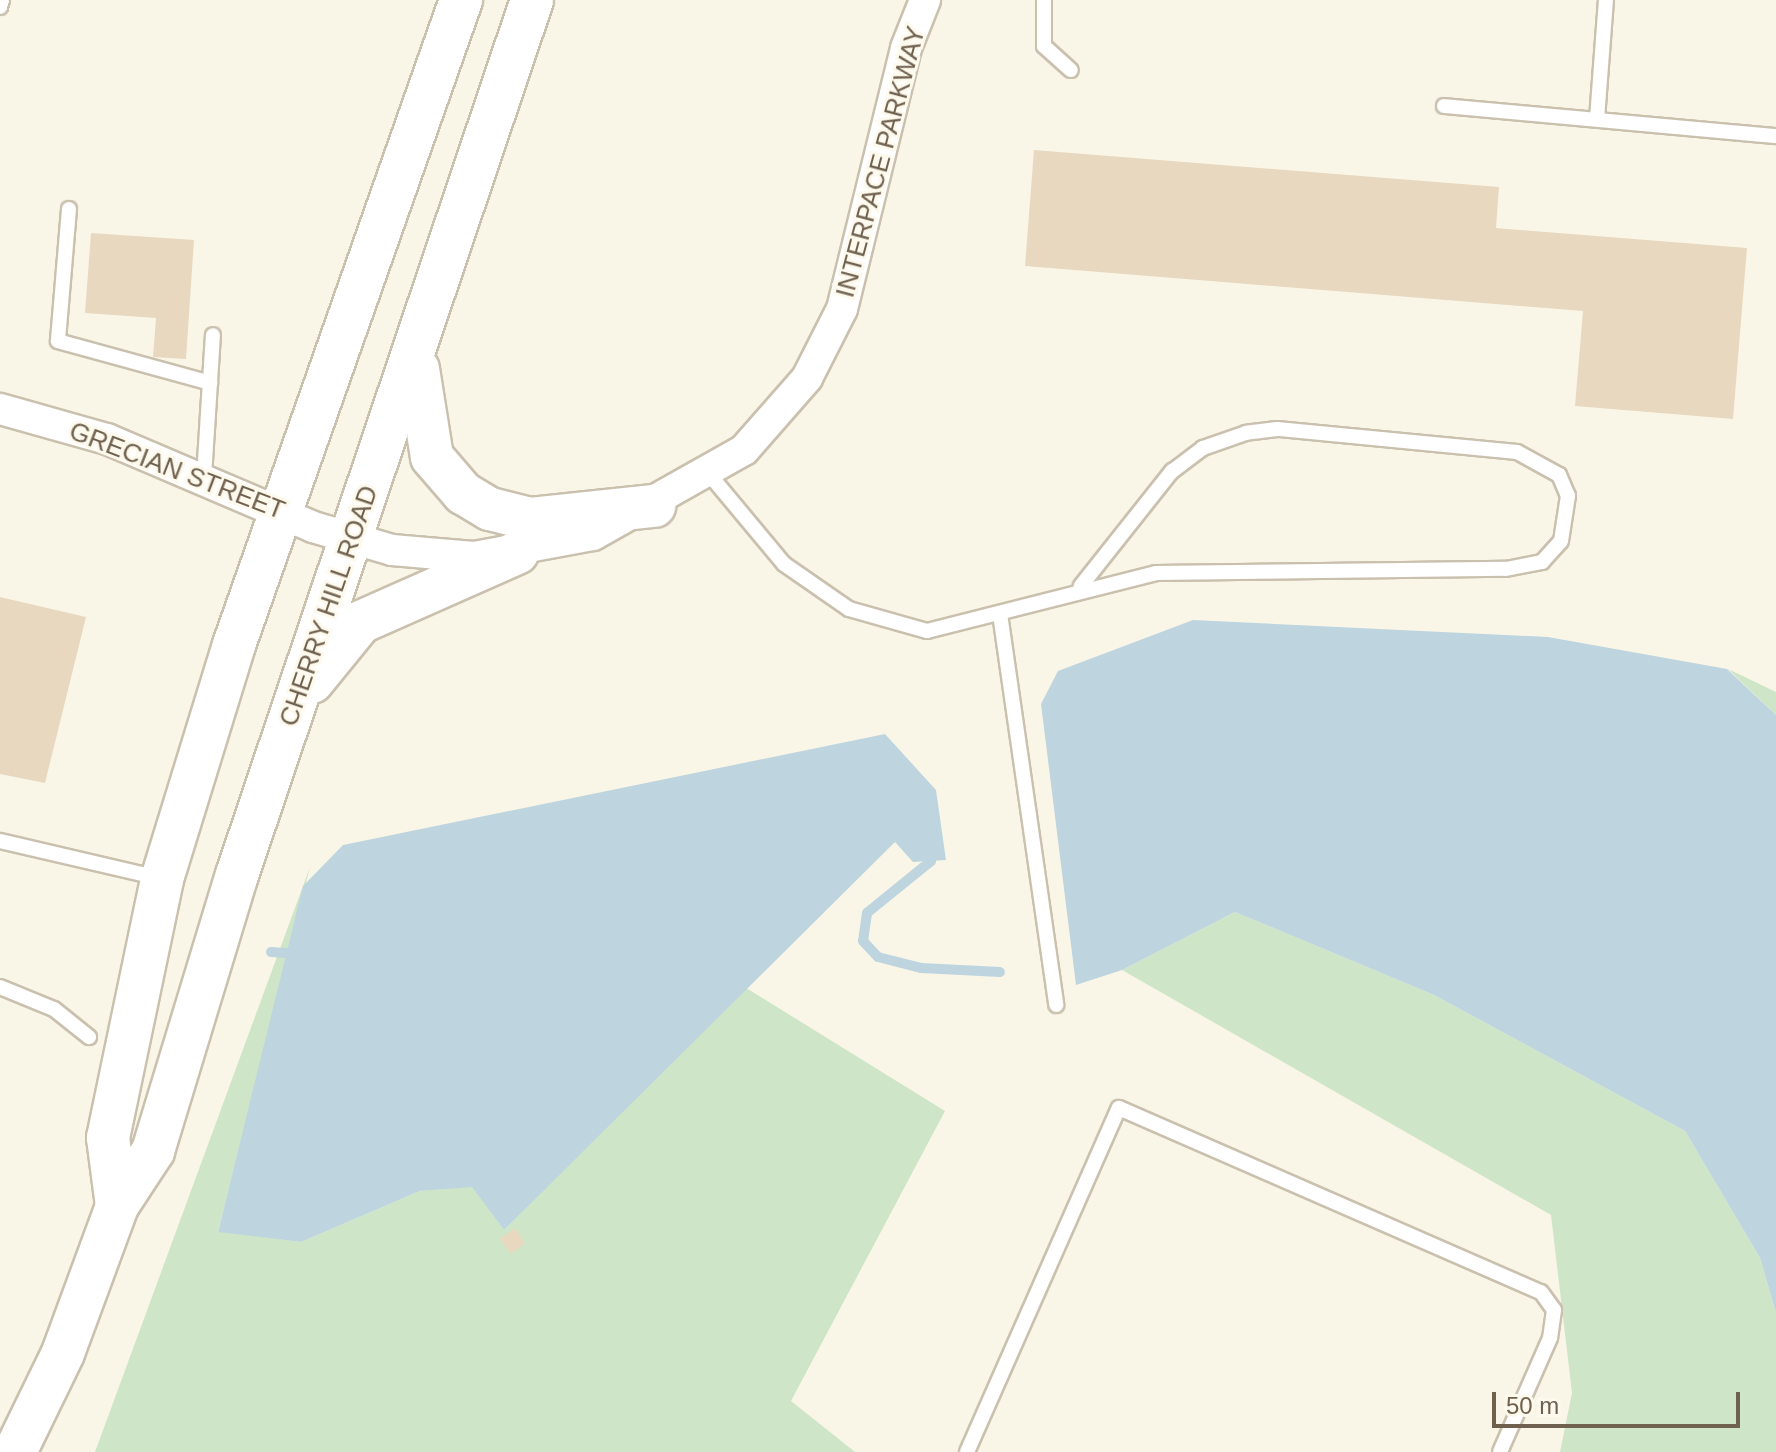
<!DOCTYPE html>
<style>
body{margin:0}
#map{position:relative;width:1776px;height:1452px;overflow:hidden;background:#f9f6e7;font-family:Arial,sans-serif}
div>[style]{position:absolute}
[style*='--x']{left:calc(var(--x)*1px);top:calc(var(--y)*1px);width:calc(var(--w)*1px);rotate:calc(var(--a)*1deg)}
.green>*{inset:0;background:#cee5c7}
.water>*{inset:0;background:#bed5e0}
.stream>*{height:10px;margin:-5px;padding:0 5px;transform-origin:5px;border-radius:5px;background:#bed5e0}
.building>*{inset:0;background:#e9d8c0}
.roads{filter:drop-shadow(2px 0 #cac0ae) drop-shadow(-2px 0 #cac0ae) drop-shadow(0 2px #cac0ae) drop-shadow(0 -2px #cac0ae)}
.service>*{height:14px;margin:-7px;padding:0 7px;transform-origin:7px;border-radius:7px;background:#fff}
.minor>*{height:30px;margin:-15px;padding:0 15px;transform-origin:15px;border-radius:15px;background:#fff}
.secondary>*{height:42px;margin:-21px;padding:0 21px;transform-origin:21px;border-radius:21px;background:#fff}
span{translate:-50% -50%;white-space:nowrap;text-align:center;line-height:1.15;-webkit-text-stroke:6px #fdf9ed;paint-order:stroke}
.street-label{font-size:26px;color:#70614f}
.scale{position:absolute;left:1492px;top:1392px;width:248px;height:36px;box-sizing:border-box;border:4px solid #70614f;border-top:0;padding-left:10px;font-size:24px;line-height:28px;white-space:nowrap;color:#70614f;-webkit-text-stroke:6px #fdf9ed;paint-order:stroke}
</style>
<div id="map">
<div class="green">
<i style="clip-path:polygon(1728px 669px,1776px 692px,1776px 715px)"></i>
<i style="clip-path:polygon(310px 867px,218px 1231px,301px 1242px,420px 1191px,472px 1186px,504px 1230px,743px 986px,945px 1111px,791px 1401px,855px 1452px,95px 1452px)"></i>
<i style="clip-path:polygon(1235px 912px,1434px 995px,1685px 1131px,1760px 1258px,1776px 1313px,1776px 1452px,1560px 1452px,1572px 1393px,1551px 1215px,1122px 970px)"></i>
</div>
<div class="water">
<i style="clip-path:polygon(1193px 620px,1548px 637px,1727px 669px,1776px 715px,1776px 1313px,1760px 1258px,1685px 1131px,1434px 995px,1235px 912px,1122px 970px,1076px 985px,1041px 704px,1058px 671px)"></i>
<i style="clip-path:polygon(885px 734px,936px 790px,946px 860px,913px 862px,895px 842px,504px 1230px,472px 1187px,420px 1191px,301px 1242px,218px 1232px,303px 886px,343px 845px)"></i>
</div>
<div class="stream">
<i style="--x:926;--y:849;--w:13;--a:67"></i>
<i style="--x:931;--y:861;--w:82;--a:140.9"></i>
<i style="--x:867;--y:913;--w:28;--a:98"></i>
<i style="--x:863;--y:941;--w:22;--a:47"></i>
<i style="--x:878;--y:957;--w:44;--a:14.3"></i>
<i style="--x:921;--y:968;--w:79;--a:2.9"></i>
<i style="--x:271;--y:952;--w:29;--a:4"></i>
</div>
<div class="building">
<i style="clip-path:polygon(1034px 150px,1499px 187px,1496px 228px,1747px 248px,1733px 419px,1575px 406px,1583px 311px,1025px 266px)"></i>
<i style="clip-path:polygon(91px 233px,194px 240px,186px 359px,153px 357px,156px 318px,85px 313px)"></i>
<i style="clip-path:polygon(0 597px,86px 617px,45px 783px,0 774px)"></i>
<i style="clip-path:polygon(515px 1228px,525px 1243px,511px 1254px,500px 1239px)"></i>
</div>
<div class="roads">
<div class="service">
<i style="--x:1044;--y:0;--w:46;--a:90"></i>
<i style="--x:1044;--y:46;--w:36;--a:42"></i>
<i style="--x:0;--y:7;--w:7;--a:-74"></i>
<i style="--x:1444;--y:106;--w:333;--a:5.2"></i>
<i style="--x:1597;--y:119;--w:119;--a:-85.7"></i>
<i style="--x:69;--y:209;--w:132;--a:94.8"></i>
<i style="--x:58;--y:341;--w:158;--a:15.4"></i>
<i style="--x:709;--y:474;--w:117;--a:50.2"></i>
<i style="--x:784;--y:564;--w:79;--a:34.7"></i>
<i style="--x:849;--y:609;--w:81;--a:15.8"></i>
<i style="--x:927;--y:631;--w:236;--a:-14.2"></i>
<i style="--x:1156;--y:573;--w:350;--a:-0.7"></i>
<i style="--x:1506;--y:569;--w:37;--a:-11"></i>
<i style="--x:1542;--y:562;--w:28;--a:-48"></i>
<i style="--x:1561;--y:541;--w:46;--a:-81.2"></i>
<i style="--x:1568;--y:496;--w:23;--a:-113"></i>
<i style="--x:1559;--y:475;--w:48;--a:-151.3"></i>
<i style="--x:1517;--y:452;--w:241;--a:-174.5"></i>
<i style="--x:1277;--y:429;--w:31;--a:173"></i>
<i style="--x:1246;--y:433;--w:46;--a:160.8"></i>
<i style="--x:1203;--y:448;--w:39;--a:143"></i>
<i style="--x:1172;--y:471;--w:147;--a:128.4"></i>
<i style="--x:204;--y:477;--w:142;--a:-86.4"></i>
<i style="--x:1000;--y:614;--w:395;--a:81.8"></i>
<i style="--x:0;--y:841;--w:163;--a:13.1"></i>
<i style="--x:0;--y:987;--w:58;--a:22.2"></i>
<i style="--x:54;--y:1009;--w:45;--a:38.7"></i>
<i style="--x:967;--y:1452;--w:376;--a:-66.2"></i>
<i style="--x:1119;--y:1108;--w:460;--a:23.6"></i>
<i style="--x:1541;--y:1292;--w:22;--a:54"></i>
<i style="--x:1554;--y:1310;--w:28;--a:98"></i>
<i style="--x:1550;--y:1338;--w:124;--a:113.7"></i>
</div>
<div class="minor">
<i style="--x:0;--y:409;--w:111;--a:15.7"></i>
<i style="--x:107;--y:439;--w:224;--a:23.1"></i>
<i style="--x:313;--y:527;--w:82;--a:16.2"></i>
<i style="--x:392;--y:550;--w:82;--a:4.9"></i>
<i style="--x:474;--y:557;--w:121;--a:-10.5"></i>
<i style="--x:593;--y:535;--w:173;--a:-29.4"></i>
<i style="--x:744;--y:450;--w:96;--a:-48.8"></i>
<i style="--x:807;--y:378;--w:77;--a:-63.1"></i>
<i style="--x:842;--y:309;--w:269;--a:-76.2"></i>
<i style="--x:906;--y:48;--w:52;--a:-68.4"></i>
</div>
<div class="secondary">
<i style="--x:418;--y:369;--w:89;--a:81"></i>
<i style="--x:432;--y:457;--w:48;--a:49.3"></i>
<i style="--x:463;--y:493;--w:31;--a:31"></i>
<i style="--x:490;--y:509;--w:41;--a:14"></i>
<i style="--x:530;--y:519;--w:125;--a:-6"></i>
<i style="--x:312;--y:682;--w:77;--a:-50.8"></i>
<i style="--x:361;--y:622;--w:171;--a:-23.9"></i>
<i style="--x:117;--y:1206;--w:69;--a:-97.5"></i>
<i style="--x:108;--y:1138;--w:265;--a:-78.2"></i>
<i style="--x:162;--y:879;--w:245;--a:-72.9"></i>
<i style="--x:234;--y:645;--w:684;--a:-70.61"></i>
<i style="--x:15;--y:1452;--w:110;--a:-64.1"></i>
<i style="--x:63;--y:1353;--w:157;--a:-69.8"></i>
<i style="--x:117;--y:1206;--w:66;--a:-56.8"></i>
<i style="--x:153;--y:1151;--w:288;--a:-73.1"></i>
<i style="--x:237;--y:875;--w:923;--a:-71.37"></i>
</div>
</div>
<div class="street-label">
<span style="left:881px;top:162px;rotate:-75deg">INTERPACE PARKWAY</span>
<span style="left:177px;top:471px;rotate:21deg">GRECIAN STREET</span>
<span style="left:329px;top:606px;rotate:-71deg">CHERRY HILL ROAD</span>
</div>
<div class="scale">50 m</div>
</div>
